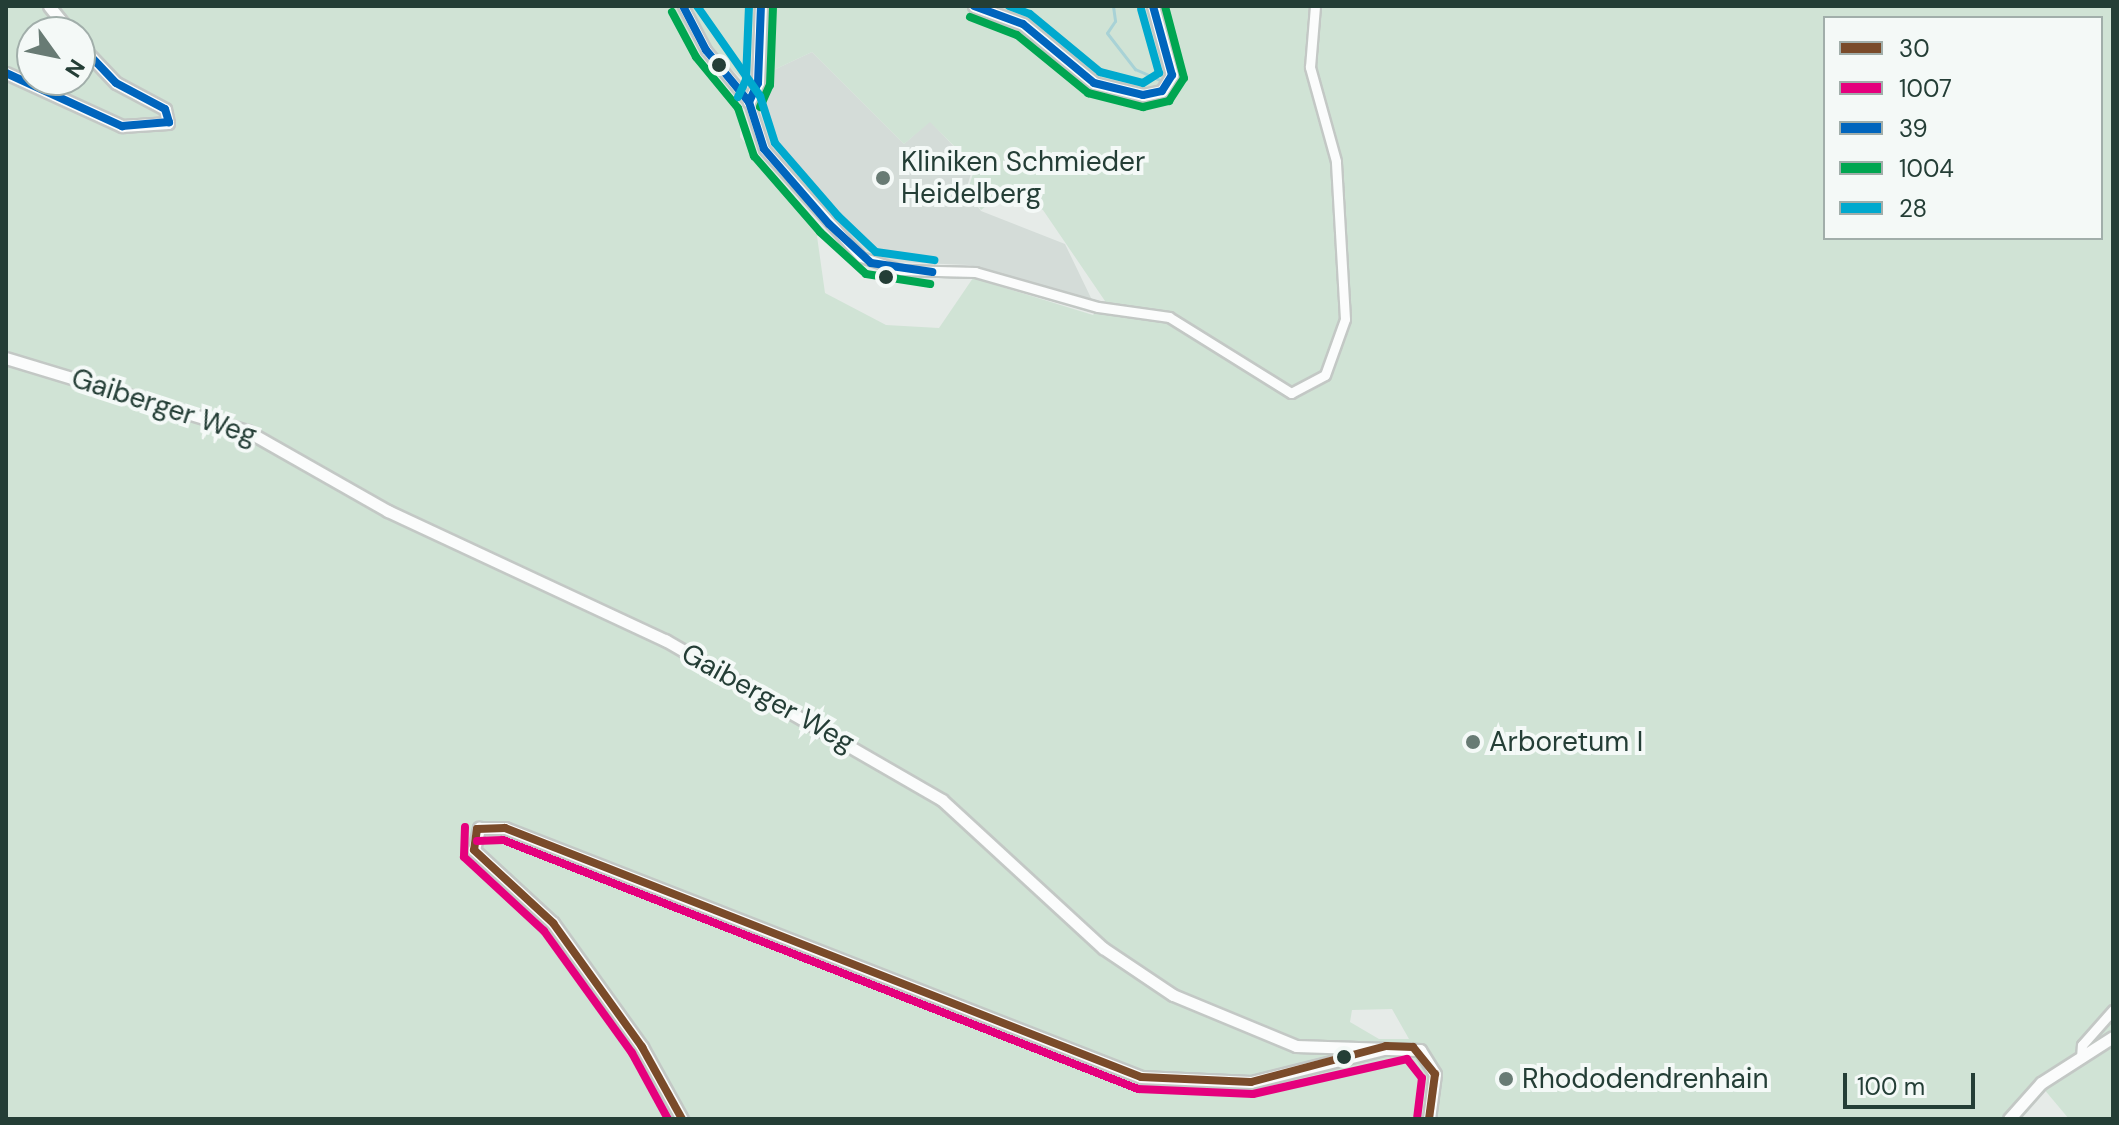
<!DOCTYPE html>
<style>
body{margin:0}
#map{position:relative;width:2119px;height:1125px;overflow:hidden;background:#e6ebe8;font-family:"DM Sans",sans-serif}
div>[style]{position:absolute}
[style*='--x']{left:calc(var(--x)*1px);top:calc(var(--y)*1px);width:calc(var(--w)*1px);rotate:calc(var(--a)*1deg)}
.built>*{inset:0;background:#d4dcd8}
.green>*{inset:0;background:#d0e3d5}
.stream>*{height:3px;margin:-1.5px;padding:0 1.5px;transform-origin:1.5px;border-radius:1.5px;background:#a8d2d6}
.roads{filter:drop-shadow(2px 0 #c3c8c5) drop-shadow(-2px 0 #c3c8c5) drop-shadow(0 2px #c3c8c5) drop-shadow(0 -2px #c3c8c5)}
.minor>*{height:9px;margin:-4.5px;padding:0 4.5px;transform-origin:4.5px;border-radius:4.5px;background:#fbfcfc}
.tertiary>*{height:11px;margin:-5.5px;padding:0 5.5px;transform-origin:5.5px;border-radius:5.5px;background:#fbfcfc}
.bus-1>*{height:8px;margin:-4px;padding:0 4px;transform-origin:4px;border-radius:4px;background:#7a4b2a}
.bus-2>*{height:8px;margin:-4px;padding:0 4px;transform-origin:4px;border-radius:4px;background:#e5007d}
.bus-3>*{height:8px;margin:-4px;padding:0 4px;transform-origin:4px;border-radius:4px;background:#0065bd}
.bus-4>*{height:8px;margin:-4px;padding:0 4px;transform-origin:4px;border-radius:4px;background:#00a651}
.bus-5>*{height:8px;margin:-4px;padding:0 4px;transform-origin:4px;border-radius:4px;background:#00a9ce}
.dots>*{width:22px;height:22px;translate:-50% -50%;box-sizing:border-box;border:4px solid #f4f9f7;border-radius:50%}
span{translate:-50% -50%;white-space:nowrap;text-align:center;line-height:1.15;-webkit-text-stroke:8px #f4f9f7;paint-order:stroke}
.poi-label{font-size:28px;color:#243e36}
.left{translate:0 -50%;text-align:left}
.street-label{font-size:28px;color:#243e36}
.frame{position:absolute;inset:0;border:8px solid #243e36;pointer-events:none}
.legend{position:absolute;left:1823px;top:16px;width:280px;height:224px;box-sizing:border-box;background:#f4f9f7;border:2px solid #a1aeaa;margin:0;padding:10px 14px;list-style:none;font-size:24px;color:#243e36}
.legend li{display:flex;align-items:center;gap:16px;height:40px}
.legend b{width:40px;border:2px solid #a1aeaa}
.north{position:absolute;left:16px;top:16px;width:80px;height:80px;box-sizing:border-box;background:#f4f9f7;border:2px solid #a1aeaa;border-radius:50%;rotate:123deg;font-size:22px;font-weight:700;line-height:32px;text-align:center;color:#243e36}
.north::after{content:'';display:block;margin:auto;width:28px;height:36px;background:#687b74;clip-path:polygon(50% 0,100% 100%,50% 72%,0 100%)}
.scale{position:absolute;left:1843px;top:1073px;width:132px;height:36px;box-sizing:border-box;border:4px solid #243e36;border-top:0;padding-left:10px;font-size:24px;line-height:28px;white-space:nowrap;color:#243e36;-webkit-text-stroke:6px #f4f9f7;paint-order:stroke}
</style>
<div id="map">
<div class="built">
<i style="clip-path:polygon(812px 52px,904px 144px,930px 121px,973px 167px,966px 190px,981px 211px,1065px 244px,1092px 300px,969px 265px,895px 262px,860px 248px,773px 151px,761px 128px,763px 75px)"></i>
</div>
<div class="green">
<i style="clip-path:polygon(evenodd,6px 6px,677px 6px,698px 55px,741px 112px,740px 137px,815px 222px,825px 293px,886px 325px,939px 328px,973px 278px,1093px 315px,1105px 301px,1043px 210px,1005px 191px,981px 210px,968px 190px,975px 167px,930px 122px,904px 144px,812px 52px,763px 75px,765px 6px,2113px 6px,2113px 1119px,2069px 1119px,2043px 1088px,2015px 1119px,6px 1119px,6px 6px,1825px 18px,2101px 18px,2101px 238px,1825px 238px,1825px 18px,6px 6px,32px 32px,80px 32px,80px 80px,32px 80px,32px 32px,6px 6px,1392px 1009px,1409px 1039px,1379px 1039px,1350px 1022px,1352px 1010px,1392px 1009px)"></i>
<i style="clip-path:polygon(687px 6px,757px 6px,749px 86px,706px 44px)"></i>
</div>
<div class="stream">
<i style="--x:1113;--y:6;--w:15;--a:82"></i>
<i style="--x:1115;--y:21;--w:14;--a:124"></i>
<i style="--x:1107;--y:33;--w:46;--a:52.1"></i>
<i style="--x:1135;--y:69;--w:30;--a:24"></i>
</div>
<div class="roads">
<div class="minor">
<i style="--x:683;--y:6;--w:50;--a:62.4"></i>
<i style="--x:706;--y:50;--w:67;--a:50.4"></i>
<i style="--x:749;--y:102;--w:49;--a:72.3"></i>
<i style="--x:764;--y:149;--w:145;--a:48.1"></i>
<i style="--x:861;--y:257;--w:42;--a:18"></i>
<i style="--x:901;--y:270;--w:74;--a:1.5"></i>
<i style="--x:975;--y:272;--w:128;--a:15.9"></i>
<i style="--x:1098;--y:307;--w:72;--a:8"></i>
<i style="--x:1169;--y:317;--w:144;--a:31.9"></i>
<i style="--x:1291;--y:393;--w:38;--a:-28"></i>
<i style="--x:1325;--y:375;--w:59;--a:-70.3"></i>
<i style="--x:1345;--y:319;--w:158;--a:-93.3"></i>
<i style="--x:1336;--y:161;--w:98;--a:-105.5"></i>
<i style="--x:1310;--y:67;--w:61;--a:-85.3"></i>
<i style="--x:2081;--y:1058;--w:13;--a:-86"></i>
<i style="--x:2082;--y:1045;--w:47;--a:-48.5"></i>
</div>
<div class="tertiary">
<i style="--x:49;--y:6;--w:33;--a:51"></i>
<i style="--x:974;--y:6;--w:52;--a:20.2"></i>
<i style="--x:1023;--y:24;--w:92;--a:39.7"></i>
<i style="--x:1094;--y:83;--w:50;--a:13.8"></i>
<i style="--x:1143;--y:95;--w:19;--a:-12"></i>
<i style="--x:1162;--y:91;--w:19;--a:-58"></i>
<i style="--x:1172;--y:75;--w:72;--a:-105.4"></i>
<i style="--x:6;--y:73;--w:128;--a:24.6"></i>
<i style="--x:122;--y:126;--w:46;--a:-3.7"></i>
<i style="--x:168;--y:123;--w:14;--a:-102"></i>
<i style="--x:165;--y:109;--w:55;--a:-152"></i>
<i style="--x:116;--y:83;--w:52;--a:-133.5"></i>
<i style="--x:749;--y:102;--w:21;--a:-65"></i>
<i style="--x:758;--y:83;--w:77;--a:-87.8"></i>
<i style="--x:6;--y:358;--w:252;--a:16.9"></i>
<i style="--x:247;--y:431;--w:162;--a:29.6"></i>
<i style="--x:388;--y:511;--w:306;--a:25"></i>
<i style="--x:665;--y:640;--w:320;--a:30"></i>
<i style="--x:942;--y:800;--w:219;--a:42.6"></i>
<i style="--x:1103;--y:948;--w:84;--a:33.9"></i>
<i style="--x:1173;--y:995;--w:133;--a:22.5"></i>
<i style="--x:1296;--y:1046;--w:124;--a:1.8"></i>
<i style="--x:1420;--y:1050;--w:28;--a:58"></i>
<i style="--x:1435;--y:1074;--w:45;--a:97.6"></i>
<i style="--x:682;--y:1119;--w:82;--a:-119.1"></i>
<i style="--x:642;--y:1047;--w:153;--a:-125.7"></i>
<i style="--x:553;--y:923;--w:108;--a:-137.3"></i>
<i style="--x:474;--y:850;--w:23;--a:-77"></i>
<i style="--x:479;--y:828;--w:26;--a:0"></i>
<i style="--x:505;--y:828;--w:683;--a:21.38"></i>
<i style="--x:1141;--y:1077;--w:110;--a:2.6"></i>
<i style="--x:1251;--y:1082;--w:136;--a:-14"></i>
<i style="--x:2009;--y:1119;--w:48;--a:-48.4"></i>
<i style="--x:2041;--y:1083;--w:85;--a:-32.6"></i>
</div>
</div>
<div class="bus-1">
<i style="--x:477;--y:829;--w:28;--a:-2"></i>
<i style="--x:505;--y:828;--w:683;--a:21.38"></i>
<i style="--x:1141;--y:1077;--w:110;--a:2.6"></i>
<i style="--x:1251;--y:1082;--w:140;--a:-14.9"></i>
<i style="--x:1386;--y:1046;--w:27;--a:2"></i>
<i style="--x:1413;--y:1047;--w:35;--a:51"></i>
<i style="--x:1435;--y:1074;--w:45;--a:97.6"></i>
<i style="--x:477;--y:829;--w:21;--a:98"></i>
<i style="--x:474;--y:850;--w:108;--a:42.7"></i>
<i style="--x:553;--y:923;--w:153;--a:54.3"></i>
<i style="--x:642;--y:1047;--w:82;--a:60.9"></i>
</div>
<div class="bus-2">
<i style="--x:465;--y:827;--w:30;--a:92"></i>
<i style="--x:464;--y:857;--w:109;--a:42.8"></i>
<i style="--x:544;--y:931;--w:150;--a:54.2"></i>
<i style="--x:632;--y:1053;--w:75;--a:61.4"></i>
<i style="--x:477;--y:841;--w:26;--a:-2"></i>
<i style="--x:503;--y:840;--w:682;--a:21.41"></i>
<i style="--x:1138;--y:1089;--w:115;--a:2.5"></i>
<i style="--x:1253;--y:1094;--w:158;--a:-12.8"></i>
<i style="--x:1407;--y:1059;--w:24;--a:52"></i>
<i style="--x:1422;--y:1078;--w:39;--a:97"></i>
</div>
<div class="bus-3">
<i style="--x:683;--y:6;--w:50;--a:62.4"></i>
<i style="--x:706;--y:50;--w:67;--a:50.4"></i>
<i style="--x:749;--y:102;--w:49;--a:72.3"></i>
<i style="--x:764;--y:149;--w:99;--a:49.1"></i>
<i style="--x:829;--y:224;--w:57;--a:42.9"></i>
<i style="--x:871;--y:263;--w:62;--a:8.4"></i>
<i style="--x:974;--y:6;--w:52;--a:20.2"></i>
<i style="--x:1023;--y:24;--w:92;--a:39.7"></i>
<i style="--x:1094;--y:83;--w:50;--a:13.8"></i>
<i style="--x:1143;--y:95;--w:19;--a:-12"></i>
<i style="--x:1162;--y:91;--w:19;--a:-58"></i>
<i style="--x:1172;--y:75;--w:72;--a:-105.4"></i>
<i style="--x:80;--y:45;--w:52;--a:46.5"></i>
<i style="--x:116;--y:83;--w:55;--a:28"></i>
<i style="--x:165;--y:109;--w:14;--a:73"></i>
<i style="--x:6;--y:73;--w:128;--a:24.6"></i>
<i style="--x:122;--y:126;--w:47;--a:-4.9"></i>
<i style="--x:749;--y:102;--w:21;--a:-65"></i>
<i style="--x:758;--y:83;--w:77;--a:-87.8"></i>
</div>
<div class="bus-4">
<i style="--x:672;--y:12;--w:51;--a:61.9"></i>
<i style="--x:696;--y:57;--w:66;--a:50.5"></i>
<i style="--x:738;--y:108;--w:51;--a:71.6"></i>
<i style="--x:754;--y:156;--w:101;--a:49"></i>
<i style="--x:820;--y:232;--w:62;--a:42.4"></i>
<i style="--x:866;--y:274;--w:65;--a:8.9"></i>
<i style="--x:970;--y:17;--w:50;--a:21"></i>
<i style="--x:1017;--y:35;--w:92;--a:39.2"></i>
<i style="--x:1088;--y:93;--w:57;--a:14.3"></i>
<i style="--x:1143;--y:107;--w:27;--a:-13"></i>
<i style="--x:1169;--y:101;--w:27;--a:-57"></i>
<i style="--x:1184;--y:78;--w:74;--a:-104.8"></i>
<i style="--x:760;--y:107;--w:24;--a:-66"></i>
<i style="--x:770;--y:85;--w:79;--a:-87.8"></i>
</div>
<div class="bus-5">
<i style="--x:697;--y:6;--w:110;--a:55"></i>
<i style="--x:760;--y:96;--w:49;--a:72.3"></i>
<i style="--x:775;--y:143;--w:96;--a:49.2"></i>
<i style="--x:838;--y:216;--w:52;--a:43.5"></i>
<i style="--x:876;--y:252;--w:59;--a:7.9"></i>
<i style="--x:1009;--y:6;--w:22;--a:21"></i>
<i style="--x:1030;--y:14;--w:91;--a:39.6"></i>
<i style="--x:1100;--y:72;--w:44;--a:14.3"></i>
<i style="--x:1143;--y:83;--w:19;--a:-32"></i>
<i style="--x:1159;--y:73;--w:66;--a:-105.7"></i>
<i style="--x:738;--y:97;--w:19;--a:-65"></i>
<i style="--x:746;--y:80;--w:74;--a:-87.7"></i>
</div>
<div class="dots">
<i style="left:719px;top:65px;background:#243e36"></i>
<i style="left:883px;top:178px;background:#687b74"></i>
<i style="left:886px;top:277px;background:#243e36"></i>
<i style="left:1473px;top:742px;background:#687b74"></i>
<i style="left:1344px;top:1057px;background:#243e36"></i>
<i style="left:1506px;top:1079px;background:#687b74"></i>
</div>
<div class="poi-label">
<span class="left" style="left:901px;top:178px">Kliniken Schmieder<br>Heidelberg</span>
<span class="left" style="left:1489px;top:742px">Arboretum I</span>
<span class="left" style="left:1522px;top:1079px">Rhododendrenhain</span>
</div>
<div class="street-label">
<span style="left:164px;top:407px;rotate:18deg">Gaiberger Weg</span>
<span style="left:768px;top:698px;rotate:29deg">Gaiberger Weg</span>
</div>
<div class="frame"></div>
<ul class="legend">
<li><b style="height:10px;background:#7a4b2a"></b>30</li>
<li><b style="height:10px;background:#e5007d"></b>1007</li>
<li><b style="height:10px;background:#0065bd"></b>39</li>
<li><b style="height:10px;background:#00a651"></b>1004</li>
<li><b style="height:10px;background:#00a9ce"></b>28</li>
</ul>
<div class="north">N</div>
<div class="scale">100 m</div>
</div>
